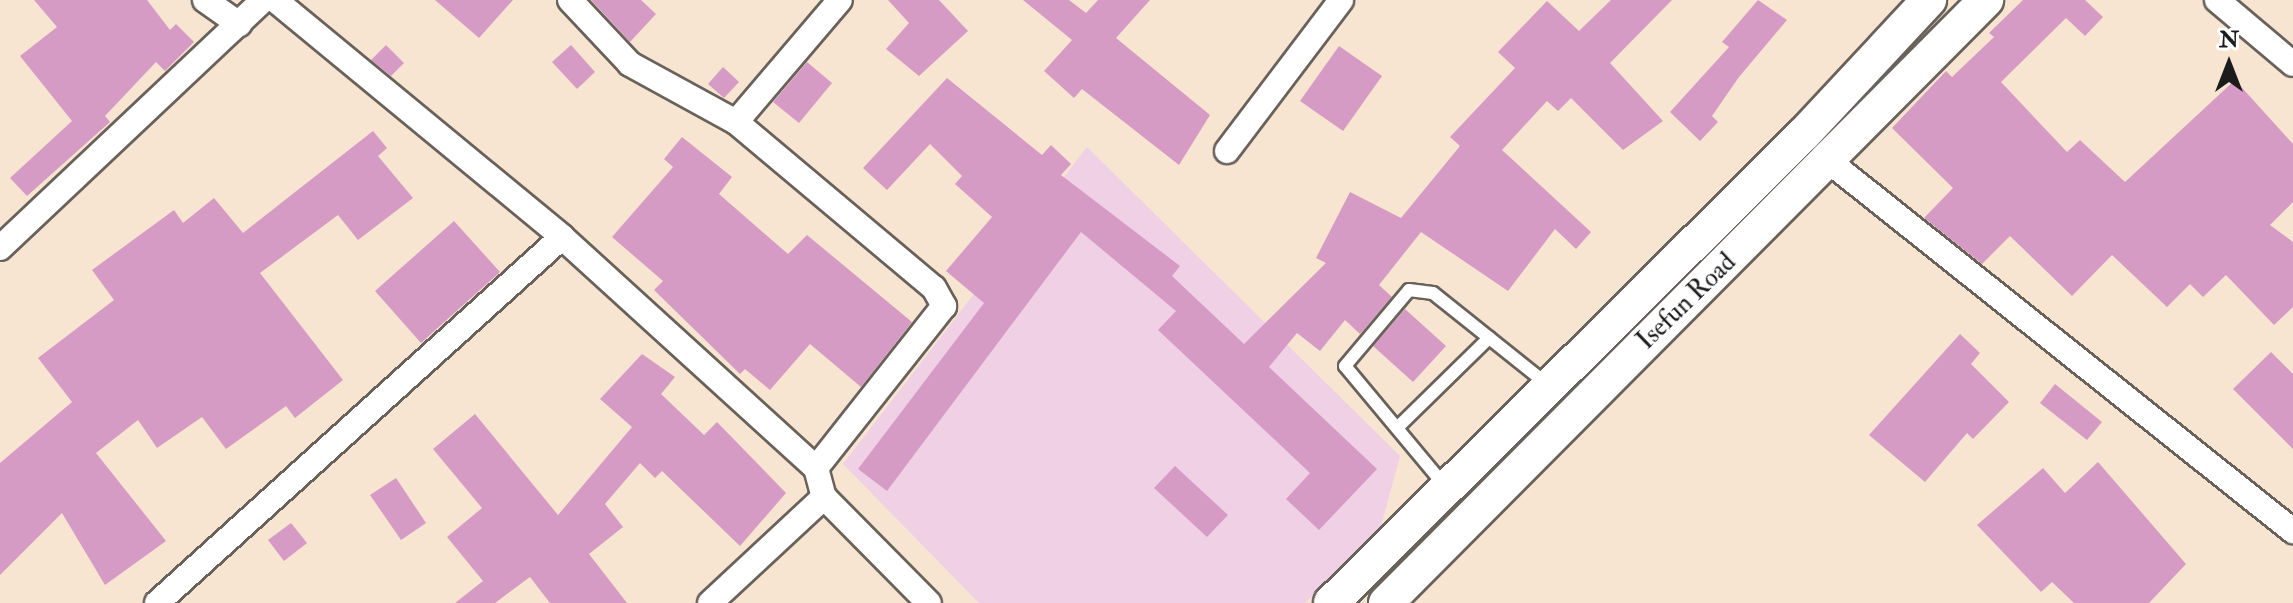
<!DOCTYPE html>
<style>
body{margin:0}
#map{position:relative;width:2293px;height:603px;overflow:hidden;background:#f8e5d1;font-family:"IM FELL Double Pica",serif}
div>[style]{position:absolute}
[style*='--x']{left:calc(var(--x)*1px);top:calc(var(--y)*1px);width:calc(var(--w)*1px);rotate:calc(var(--a)*1deg)}
.built>*{inset:0;background:#f0d0e5}
.building>*{inset:0;background:#d69bc5}
.roads{filter:drop-shadow(2px 0 #69625b) drop-shadow(-2px 0 #69625b) drop-shadow(0 2px #69625b) drop-shadow(0 -2px #69625b)}
.lane>*{height:12px;margin:-6px;padding:0 6px;transform-origin:6px;border-radius:6px;background:#fff}
.street>*{height:24px;margin:-12px;padding:0 12px;transform-origin:12px;border-radius:12px;background:#fff}
.secondary>*{height:34px;margin:-17px;padding:0 17px;transform-origin:17px;border-radius:17px;background:#fff}
span{translate:-50% -50%;white-space:nowrap;text-align:center;line-height:1.15;-webkit-text-stroke:8px #fff;paint-order:stroke}
.street-label{font-size:26px;color:#1c1c1c}
.north{position:absolute;left:2189px;top:24px;width:80px;height:80px;-webkit-text-stroke:6px #fff;paint-order:stroke;rotate:0deg;font-size:22px;font-weight:700;line-height:32px;text-align:center;color:#1c1c1c}
.north::after{content:'';display:block;margin:auto;width:28px;height:36px;background:#1c1c1c;clip-path:polygon(50% 0,100% 100%,50% 72%,0 100%)}
</style>
<div id="map">
<div class="built">
<i style="clip-path:polygon(1087px 147px,1400px 456px,1381px 526px,1305px 603px,979px 603px,843px 464px)"></i>
</div>
<div class="building">
<i style="clip-path:polygon(34px 0,147px 0,170px 30px,176px 24px,194px 42px,165px 71px,156px 62px,105px 116px,110px 122px,27px 196px,10px 178px,72px 121px,20px 56px,57px 27px)"></i>
<i style="clip-path:polygon(435px 0,513px 0,479px 38px)"></i>
<i style="clip-path:polygon(591px 0,641px 0,656px 14px,630px 42px)"></i>
<i style="clip-path:polygon(888px 0,939px 0,968px 31px,919px 76px,886px 49px,909px 23px)"></i>
<i style="clip-path:polygon(1023px 0,1069px 0,1086px 13px,1098px 0,1150px 0,1116px 38px,1210px 115px,1179px 165px,1082px 89px,1074px 98px,1044px 71px,1072px 40px)"></i>
<i style="clip-path:polygon(1611px 0,1672px 0,1610px 63px,1663px 121px,1623px 150px,1571px 98px,1558px 111px,1547px 101px,1502px 150px,1591px 232px,1576px 249px,1555px 229px,1508px 291px,1421px 232px,1379px 285px,1392px 297px,1360px 334px,1345px 320px,1320px 351px,1297px 333px,1269px 367px,1377px 469px,1319px 530px,1286px 499px,1310px 473px,1158px 330px,1176px 311px,1081px 232px,887px 491px,858px 469px,984px 303px,946px 271px,992px 217px,955px 184px,962px 176px,930px 144px,887px 190px,863px 168px,947px 78px,1042px 155px,1051px 145px,1071px 164px,1061px 175px,1180px 266px,1172px 276px,1244px 344px,1326px 263px,1316px 258px,1350px 192px,1401px 218px,1460px 146px,1450px 137px,1515px 68px,1498px 52px,1547px 1px,1579px 31px)"></i>
<i style="clip-path:polygon(1758px 0,1787px 20px,1739px 77px,1712px 116px,1718px 122px,1700px 141px,1670px 112px,1729px 47px,1722px 42px)"></i>
<i style="clip-path:polygon(2023px 0,2085px 0,2103px 17px,2085px 36px,2066px 18px,2001px 82px,2067px 152px,2080px 140px,2125px 182px,2235px 80px,2293px 144px,2293px 202px,2270px 225px,2293px 242px,2293px 307px,2274px 325px,2226px 275px,2203px 297px,2190px 284px,2167px 307px,2112px 255px,2072px 296px,2010px 236px,1982px 264px,1924px 218px,1953px 188px,1892px 128px,1946px 71px,1952px 77px,1994px 37px,1989px 33px)"></i>
<i style="clip-path:polygon(386px 45px,404px 63px,391px 76px,371px 60px)"></i>
<i style="clip-path:polygon(571px 45px,595px 72px,577px 89px,552px 62px)"></i>
<i style="clip-path:polygon(1339px 46px,1382px 76px,1343px 131px,1300px 101px)"></i>
<i style="clip-path:polygon(807px 62px,832px 83px,799px 123px,773px 102px)"></i>
<i style="clip-path:polygon(723px 67px,739px 82px,724px 98px,708px 84px)"></i>
<i style="clip-path:polygon(373px 131px,387px 148px,378px 156px,413px 198px,358px 240px,338px 215px,260px 273px,343px 380px,295px 418px,286px 406px,226px 449px,202px 417px,157px 448px,138px 420px,96px 453px,166px 541px,105px 585px,62px 513px,0 575px,0 463px,72px 402px,38px 358px,114px 300px,92px 270px,174px 210px,183px 223px,214px 198px,243px 233px)"></i>
<i style="clip-path:polygon(682px 137px,732px 177px,719px 194px,788px 254px,807px 235px,912px 322px,861px 387px,810px 344px,770px 390px,745px 369px,740px 374px,654px 290px,663px 281px,612px 237px,673px 167px,664px 159px)"></i>
<i style="clip-path:polygon(454px 221px,500px 272px,421px 343px,375px 291px)"></i>
<i style="clip-path:polygon(1405px 309px,1446px 346px,1413px 382px,1373px 346px)"></i>
<i style="clip-path:polygon(1960px 334px,1980px 353px,1971px 364px,2009px 402px,1973px 439px,1967px 433px,1925px 482px,1869px 435px)"></i>
<i style="clip-path:polygon(2271px 352px,2293px 374px,2293px 449px,2233px 389px)"></i>
<i style="clip-path:polygon(642px 354px,675px 377px,661px 394px,704px 435px,717px 422px,786px 493px,740px 546px,662px 471px,655px 478px,640px 463px,605px 504px,623px 527px,589px 554px,627px 603px,550px 603px,530px 577px,495px 603px,455px 603px,483px 581px,447px 537px,482px 508px,433px 449px,475px 414px,558px 515px,632px 427px,600px 399px)"></i>
<i style="clip-path:polygon(2055px 384px,2102px 422px,2087px 440px,2040px 403px)"></i>
<i style="clip-path:polygon(2098px 462px,2186px 564px,2149px 603px,2074px 603px,2052px 582px,2041px 592px,1977px 525px,2043px 468px,2065px 493px)"></i>
<i style="clip-path:polygon(1175px 466px,1228px 515px,1207px 537px,1154px 488px)"></i>
<i style="clip-path:polygon(396px 478px,426px 523px,401px 540px,370px 495px)"></i>
<i style="clip-path:polygon(291px 523px,307px 543px,284px 561px,268px 540px)"></i>
</div>
<div class="roads">
<div class="lane">
<i style="--x:1397;--y:428;--w:129;--a:-44.4"></i>
<i style="--x:1445;--y:486;--w:156;--a:-129.8"></i>
<i style="--x:1345;--y:366;--w:99;--a:-49.9"></i>
<i style="--x:1409;--y:290;--w:24;--a:7"></i>
<i style="--x:1433;--y:293;--w:146;--a:38.6"></i>
</div>
<div class="street">
<i style="--x:205;--y:0;--w:42;--a:35.2"></i>
<i style="--x:275;--y:0;--w:372;--a:39.5"></i>
<i style="--x:562;--y:237;--w:343;--a:42.3"></i>
<i style="--x:816;--y:468;--w:30;--a:75"></i>
<i style="--x:824;--y:497;--w:149;--a:45.3"></i>
<i style="--x:570;--y:0;--w:88;--a:46.8"></i>
<i style="--x:630;--y:64;--w:121;--a:28.7"></i>
<i style="--x:736;--y:122;--w:258;--a:40"></i>
<i style="--x:934;--y:288;--w:21;--a:61"></i>
<i style="--x:944;--y:306;--w:206;--a:128.3"></i>
<i style="--x:2217;--y:0;--w:99;--a:40.1"></i>
<i style="--x:736;--y:122;--w:160;--a:-49.6"></i>
<i style="--x:1227;--y:151;--w:189;--a:-52.9"></i>
<i style="--x:1831;--y:163;--w:591;--a:38.54"></i>
<i style="--x:0;--y:248;--w:361;--a:-43.3"></i>
<i style="--x:157;--y:603;--w:546;--a:-42.1"></i>
<i style="--x:710;--y:603;--w:156;--a:-42.9"></i>
</div>
<div class="secondary">
<i style="--x:1331;--y:603;--w:665;--a:-44.76"></i>
<i style="--x:1803;--y:135;--w:185;--a:-47"></i>
<i style="--x:1386;--y:603;--w:851;--a:-45.14"></i>
</div>
</div>
<div class="street-label">
<span style="left:1687px;top:302px;rotate:-44deg">Isefun Road</span>
</div>
<div class="north">N</div>
</div>
